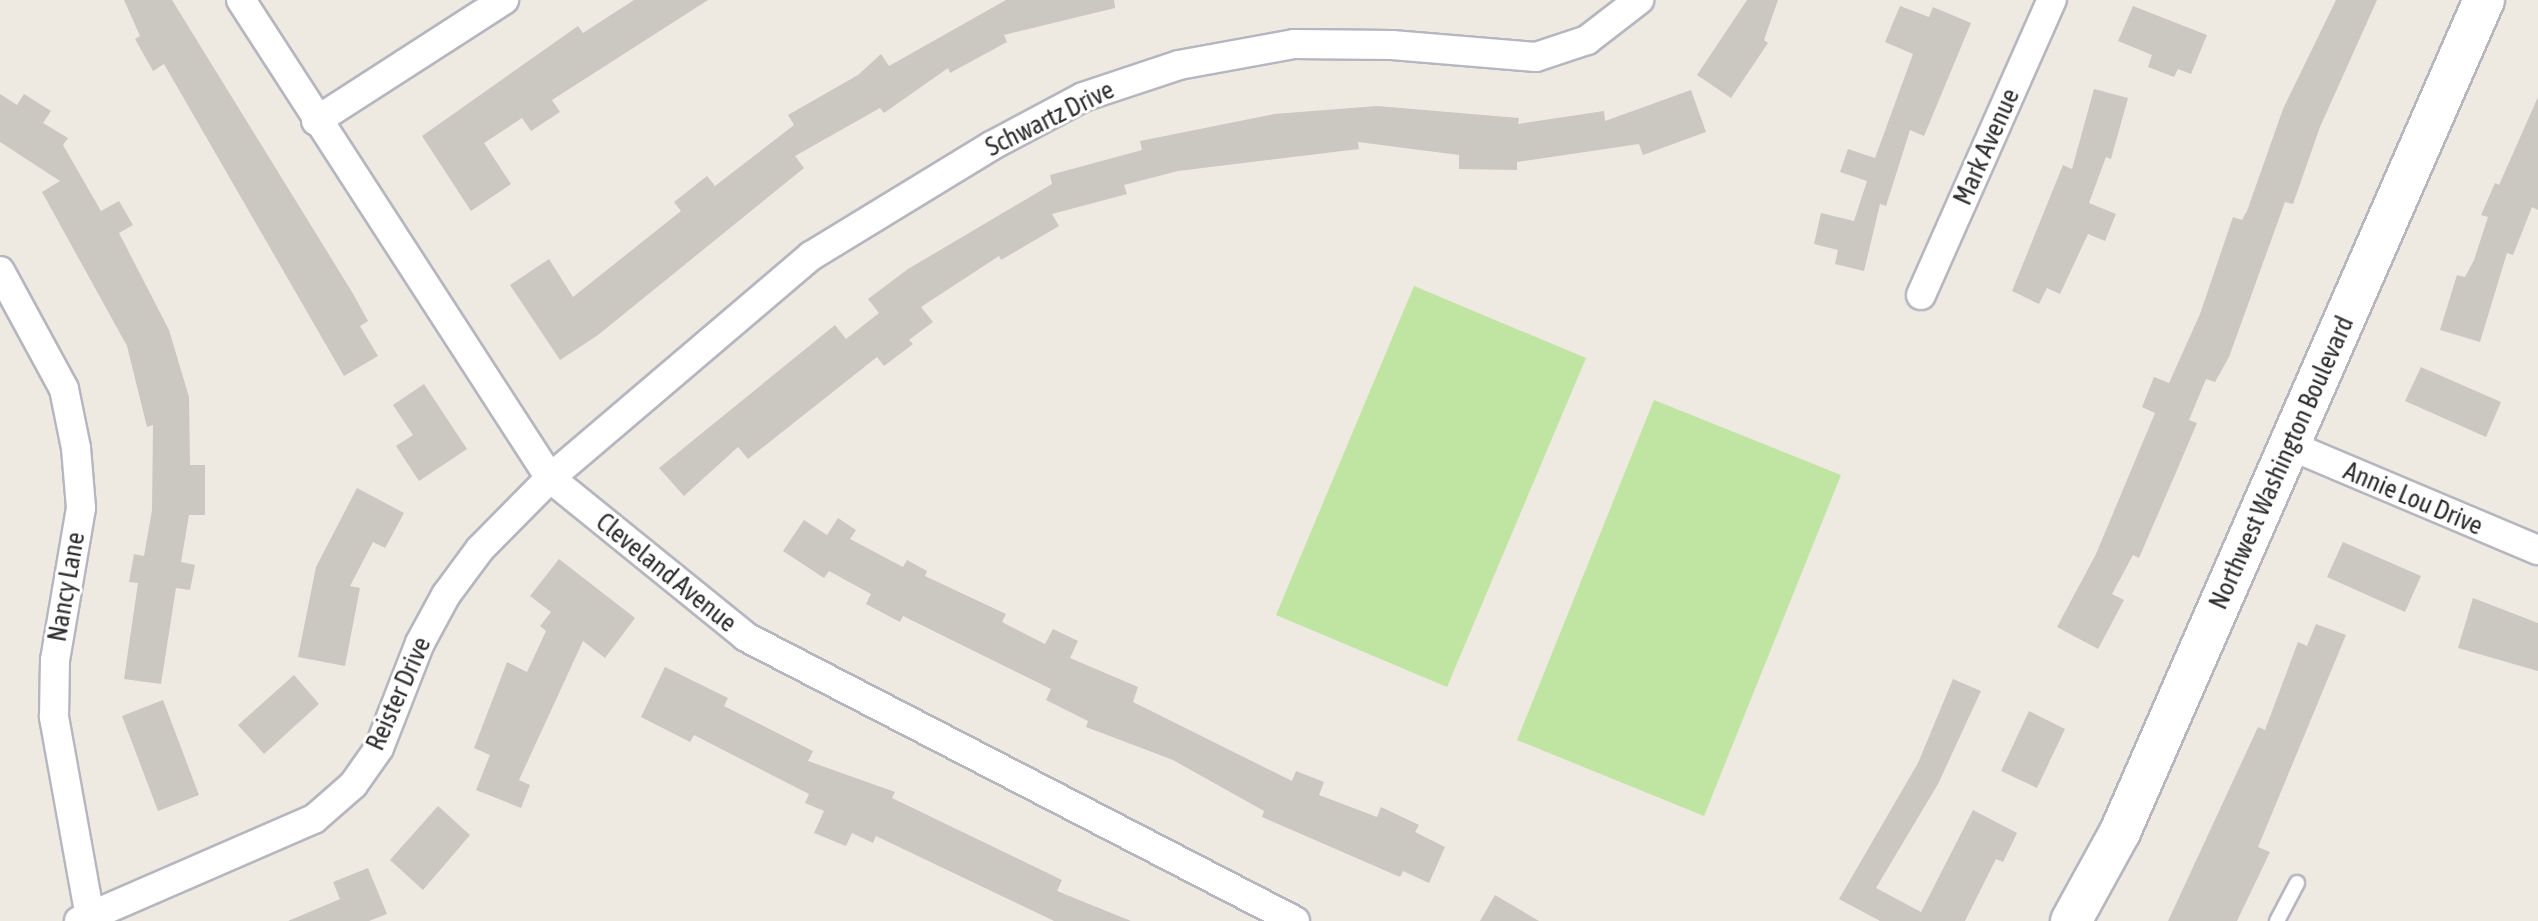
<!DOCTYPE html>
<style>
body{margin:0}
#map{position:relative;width:2538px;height:921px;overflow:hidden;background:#eeeae2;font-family:"Asap Condensed",sans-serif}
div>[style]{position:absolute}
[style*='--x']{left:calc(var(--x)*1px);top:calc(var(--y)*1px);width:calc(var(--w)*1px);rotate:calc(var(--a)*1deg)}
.pitch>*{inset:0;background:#c0e4a2}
.building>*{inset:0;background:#cac8c0}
.roads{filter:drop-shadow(2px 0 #b6b6c0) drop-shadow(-2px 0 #b6b6c0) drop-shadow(0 2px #b6b6c0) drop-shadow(0 -2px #b6b6c0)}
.lane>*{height:14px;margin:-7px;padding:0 7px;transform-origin:7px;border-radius:7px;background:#fff}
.street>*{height:28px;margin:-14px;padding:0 14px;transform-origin:14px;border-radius:14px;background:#fff}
.secondary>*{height:40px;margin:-20px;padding:0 20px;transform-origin:20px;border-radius:20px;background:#fff}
span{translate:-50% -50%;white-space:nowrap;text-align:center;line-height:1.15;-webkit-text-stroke:6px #fff;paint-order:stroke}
.street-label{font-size:26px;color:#2e2e2e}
</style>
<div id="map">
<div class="pitch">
<i style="clip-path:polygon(1414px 286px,1586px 358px,1447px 687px,1276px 615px)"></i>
<i style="clip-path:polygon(1654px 400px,1841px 475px,1704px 816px,1517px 740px)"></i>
</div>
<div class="building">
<i style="clip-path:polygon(124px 0,172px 0,352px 292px,368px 321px,360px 326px,378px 356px,344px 376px,164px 64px,153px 71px,135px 39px,140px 36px)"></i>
<i style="clip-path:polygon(634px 0,708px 0,552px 100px,560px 112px,531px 131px,522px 118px,484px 143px,511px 184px,471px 211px,422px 136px,578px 26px,583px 33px)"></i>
<i style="clip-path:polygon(1006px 0,1114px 0,1115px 8px,1004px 35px,1007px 42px,950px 73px,948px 68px,884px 113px,880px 108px,795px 156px,804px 168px,598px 335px,560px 360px,510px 285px,549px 259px,573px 297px,681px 211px,674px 202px,707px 176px,715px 186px,794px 125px,788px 115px,858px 75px,881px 54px,889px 66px)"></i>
<i style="clip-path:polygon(1747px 0,1778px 0,1764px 40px,1768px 43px,1731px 98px,1697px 75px)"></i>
<i style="clip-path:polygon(2336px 0,2377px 0,2320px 127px,2293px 204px,2285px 202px,2229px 357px,2215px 382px,2206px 379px,2189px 420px,2197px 423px,2177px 470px,2139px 558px,2133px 555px,2112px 594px,2124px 600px,2098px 649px,2057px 627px,2096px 554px,2155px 413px,2142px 407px,2154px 377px,2169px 383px,2200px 314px,2233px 217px,2242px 220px,2247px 211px,2283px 109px)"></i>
<i style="clip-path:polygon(1900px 6px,1929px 17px,1933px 7px,1971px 23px,1924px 136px,1910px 130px,1886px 206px,1880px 204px,1864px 271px,1835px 264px,1838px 250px,1814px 244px,1821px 213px,1854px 221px,1867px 181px,1840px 172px,1848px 149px,1875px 158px,1913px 54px,1885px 42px)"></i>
<i style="clip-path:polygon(2133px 6px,2207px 35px,2191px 74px,2178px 69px,2174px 77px,2148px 67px,2152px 55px,2118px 41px)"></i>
<i style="clip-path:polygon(2094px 89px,2128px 98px,2111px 159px,2106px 157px,2089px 203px,2116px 214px,2105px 241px,2088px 234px,2060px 294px,2047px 288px,2039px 304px,2012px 291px,2063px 165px,2072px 169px)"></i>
<i style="clip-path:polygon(1691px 90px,1706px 132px,1643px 155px,1639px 144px,1517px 162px,1517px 170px,1459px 169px,1459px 155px,1358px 142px,1359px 149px,1178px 171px,1124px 185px,1127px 194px,1052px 214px,1059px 226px,1001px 260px,999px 256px,921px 307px,933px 322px,909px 340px,913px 344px,884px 366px,877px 357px,748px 459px,738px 447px,684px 496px,659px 468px,835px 325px,846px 339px,879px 313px,868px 299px,908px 269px,1052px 184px,1050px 175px,1142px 150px,1140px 141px,1274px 114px,1377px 106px,1519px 118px,1518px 124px,1604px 111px,1605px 121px)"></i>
<i style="clip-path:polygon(0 94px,17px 105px,24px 94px,51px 111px,43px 123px,68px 138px,63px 145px,101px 211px,119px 201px,133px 225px,119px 233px,169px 330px,189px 397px,190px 465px,205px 465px,205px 515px,189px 515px,181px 562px,195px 565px,190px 590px,176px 588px,161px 684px,124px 679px,138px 583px,129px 582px,134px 554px,144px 556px,152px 510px,153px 425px,147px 427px,127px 346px,42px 192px,60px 181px,0 142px)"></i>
<i style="clip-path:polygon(2538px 97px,2538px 210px,2532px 207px,2513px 255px,2507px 253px,2480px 342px,2440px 330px,2457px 275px,2465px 277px,2474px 260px,2488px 217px,2481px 215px,2495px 183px,2499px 185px)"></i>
<i style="clip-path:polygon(2421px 367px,2501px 402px,2486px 437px,2405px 401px)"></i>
<i style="clip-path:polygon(424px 384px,467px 449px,419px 481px,396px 446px,413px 435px,393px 405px)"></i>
<i style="clip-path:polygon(357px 488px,404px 513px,385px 548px,373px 542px,350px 586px,360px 588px,345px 666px,298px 657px,316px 567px)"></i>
<i style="clip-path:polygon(838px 518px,856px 530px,850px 539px,903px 567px,907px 560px,927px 571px,925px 576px,1006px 614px,1002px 622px,1045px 644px,1053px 629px,1078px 641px,1070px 658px,1138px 687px,1133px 702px,1292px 781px,1296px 771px,1324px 782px,1319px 795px,1377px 817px,1381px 807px,1419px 825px,1415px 832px,1445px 847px,1429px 883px,1403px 871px,1400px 877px,1262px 817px,1264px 811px,1173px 760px,1086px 727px,1088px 721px,1046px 700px,1051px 689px,903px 616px,900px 622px,866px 604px,871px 594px,829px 571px,824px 578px,783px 551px,804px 520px,827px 535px)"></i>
<i style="clip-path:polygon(2343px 542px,2421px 576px,2405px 612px,2327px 577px)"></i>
<i style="clip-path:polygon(559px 559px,635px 618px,605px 658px,583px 641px,519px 780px,530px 785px,521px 808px,476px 790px,490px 755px,474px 748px,507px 662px,527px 672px,546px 631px,540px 626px,551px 612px,530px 596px)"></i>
<i style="clip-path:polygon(2473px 598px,2538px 623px,2538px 671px,2458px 648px)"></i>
<i style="clip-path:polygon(2316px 624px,2346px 635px,2258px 847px,2270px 852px,2237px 921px,2168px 921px,2258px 727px,2265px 730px,2298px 642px,2307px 646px)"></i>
<i style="clip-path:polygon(665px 667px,728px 698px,724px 706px,813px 751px,808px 761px,895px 792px,892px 798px,1062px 880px,1057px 891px,1131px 921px,1054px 921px,876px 836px,873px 843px,852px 833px,846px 846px,814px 833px,824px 811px,805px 803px,809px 794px,694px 735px,690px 742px,641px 717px)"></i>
<i style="clip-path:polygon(294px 675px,319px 704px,264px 754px,238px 725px)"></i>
<i style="clip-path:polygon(1953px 679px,1981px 691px,1938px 784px,1876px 888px,1921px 912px,1973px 810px,2017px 833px,2003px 862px,1996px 859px,1965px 921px,1880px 921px,1839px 899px,1918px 763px)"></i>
<i style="clip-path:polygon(163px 700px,199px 795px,158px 811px,122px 716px)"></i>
<i style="clip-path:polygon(2029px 711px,2065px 729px,2037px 788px,2001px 771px)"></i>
<i style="clip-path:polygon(438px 806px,470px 835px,423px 890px,390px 860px)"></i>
<i style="clip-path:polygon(368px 868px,387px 914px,369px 921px,288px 921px,340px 899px,333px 882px)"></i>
<i style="clip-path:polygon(1495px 895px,1539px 921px,1480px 921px)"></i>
</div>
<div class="roads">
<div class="lane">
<i style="--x:2277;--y:921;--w:43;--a:-62.2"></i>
</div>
<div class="street">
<i style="--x:241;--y:0;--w:569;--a:57.12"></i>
<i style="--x:550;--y:478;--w:252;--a:39"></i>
<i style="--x:746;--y:637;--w:618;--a:27.35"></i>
<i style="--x:316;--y:121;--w:224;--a:-32.8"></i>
<i style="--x:0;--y:271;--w:134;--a:61.5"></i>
<i style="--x:64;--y:389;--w:60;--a:78.5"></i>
<i style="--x:76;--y:448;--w:60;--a:85.2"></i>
<i style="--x:81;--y:508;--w:154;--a:99.7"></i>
<i style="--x:55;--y:660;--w:57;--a:91"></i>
<i style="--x:54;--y:717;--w:203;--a:79.8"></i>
<i style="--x:1921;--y:295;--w:323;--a:-66.1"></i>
<i style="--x:2289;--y:445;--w:270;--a:22.9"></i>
<i style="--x:79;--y:921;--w:256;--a:-23.5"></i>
<i style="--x:314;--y:819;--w:52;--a:-41.1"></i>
<i style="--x:353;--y:785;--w:45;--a:-54.9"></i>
<i style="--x:379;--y:748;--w:113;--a:-68.7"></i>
<i style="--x:420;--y:643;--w:55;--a:-61.6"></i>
<i style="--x:446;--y:595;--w:57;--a:-53.5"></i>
<i style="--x:480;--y:549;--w:100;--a:-45.4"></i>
<i style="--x:550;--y:478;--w:343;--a:-40.4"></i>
<i style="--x:811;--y:256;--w:211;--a:-31.4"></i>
<i style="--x:991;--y:146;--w:104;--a:-28"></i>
<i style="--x:1083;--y:97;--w:101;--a:-18.4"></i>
<i style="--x:1179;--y:65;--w:117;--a:-10.3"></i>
<i style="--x:1294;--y:44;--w:98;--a:0.6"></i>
<i style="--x:1392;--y:45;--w:144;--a:4.8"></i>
<i style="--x:1536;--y:57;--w:54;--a:-18.4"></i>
<i style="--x:1587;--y:40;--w:66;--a:-37.6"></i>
</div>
<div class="secondary">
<i style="--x:2071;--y:921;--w:102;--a:-61.2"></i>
<i style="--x:2120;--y:832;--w:908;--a:-66.37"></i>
</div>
</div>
<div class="street-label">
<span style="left:1050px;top:119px;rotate:-26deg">Schwartz Drive</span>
<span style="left:1987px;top:147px;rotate:-66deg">Mark Avenue</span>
<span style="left:2282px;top:463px;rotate:-66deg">Northwest Washington Boulevard</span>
<span style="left:2413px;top:499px;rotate:23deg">Annie Lou Drive</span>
<span style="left:666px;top:573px;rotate:39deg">Cleveland Avenue</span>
<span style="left:67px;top:587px;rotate:-80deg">Nancy Lane</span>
<span style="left:399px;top:694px;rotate:-66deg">Reister Drive</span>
</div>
</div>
